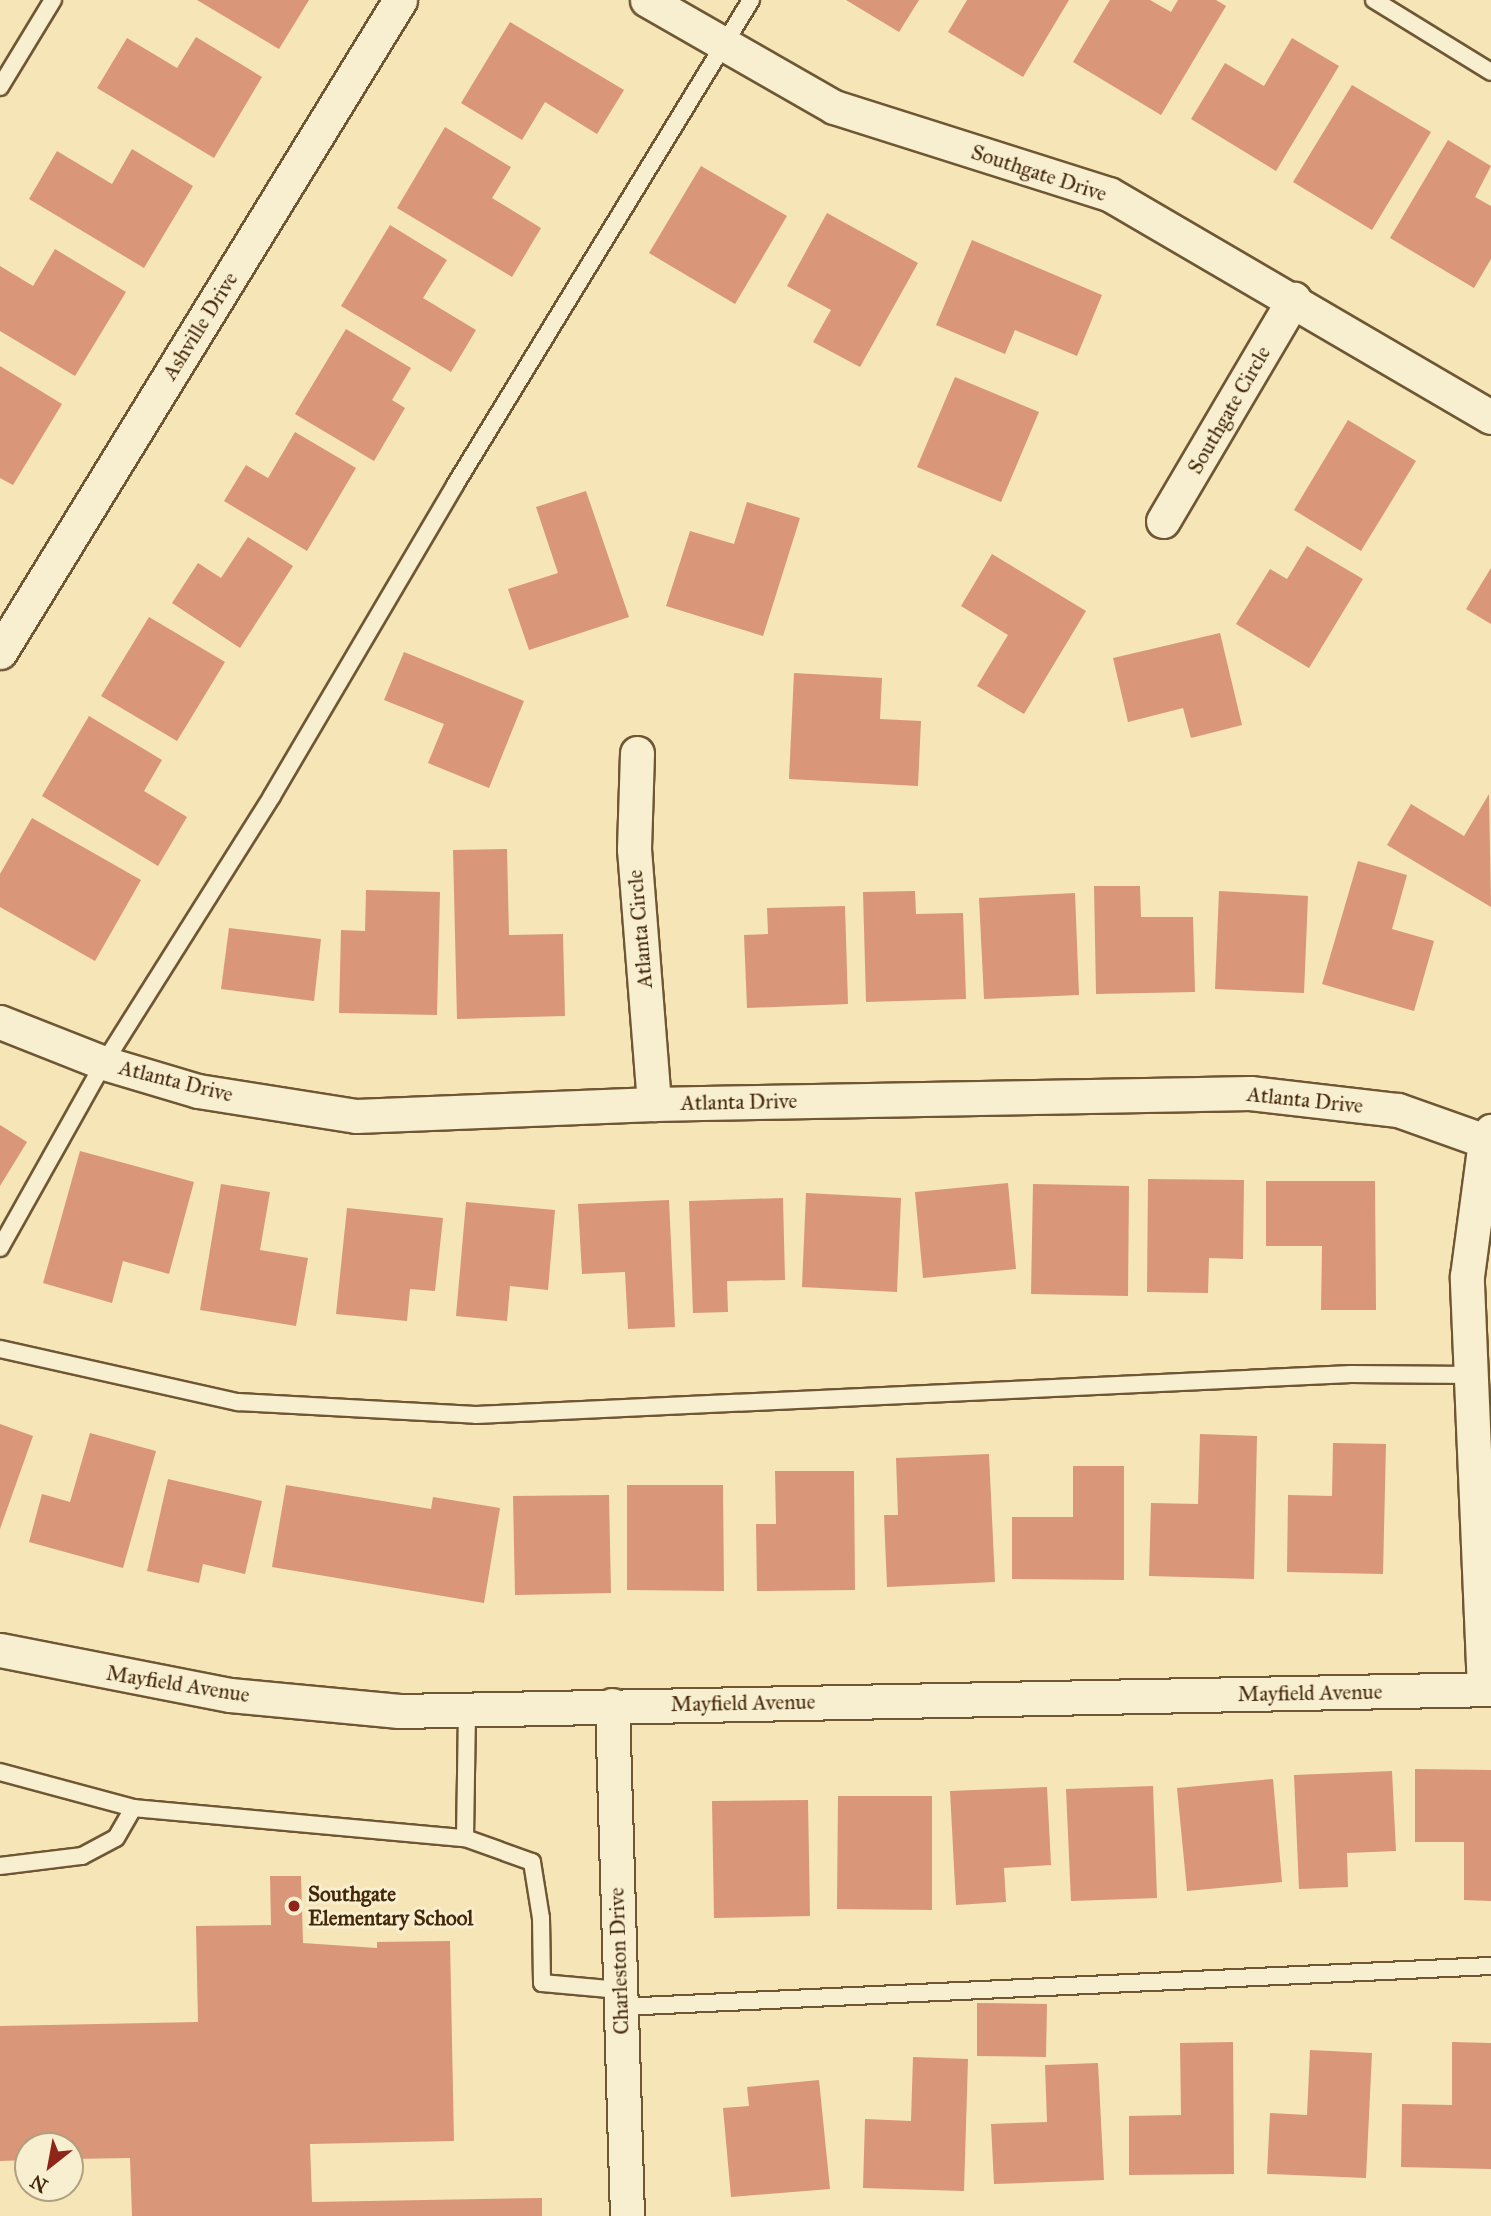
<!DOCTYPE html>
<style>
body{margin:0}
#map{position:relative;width:1491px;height:2216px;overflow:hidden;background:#f5e5b7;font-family:"IM FELL Great Primer",serif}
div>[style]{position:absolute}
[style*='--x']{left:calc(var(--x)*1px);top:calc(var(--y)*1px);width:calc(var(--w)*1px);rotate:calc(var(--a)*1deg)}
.building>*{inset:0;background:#da9678}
.roads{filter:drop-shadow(2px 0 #705734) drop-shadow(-2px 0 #705734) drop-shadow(0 2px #705734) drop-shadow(0 -2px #705734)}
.service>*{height:16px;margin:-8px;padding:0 8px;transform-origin:8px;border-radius:8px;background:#f8eed0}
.minor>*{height:33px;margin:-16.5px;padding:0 16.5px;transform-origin:16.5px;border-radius:16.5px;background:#f8eed0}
.dots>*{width:19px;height:19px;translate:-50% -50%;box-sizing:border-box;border:4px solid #f8eed0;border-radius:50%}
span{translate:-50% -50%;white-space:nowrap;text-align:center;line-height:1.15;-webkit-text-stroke:6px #f8eed0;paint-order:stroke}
.street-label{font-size:21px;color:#442809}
.poi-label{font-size:21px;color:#442809;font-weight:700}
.left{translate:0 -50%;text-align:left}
.north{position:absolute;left:14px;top:2132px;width:70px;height:70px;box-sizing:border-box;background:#f8eed0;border:2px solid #b09f80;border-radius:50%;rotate:211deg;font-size:19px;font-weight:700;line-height:28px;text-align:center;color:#442809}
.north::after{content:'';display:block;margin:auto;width:24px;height:32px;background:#8f2418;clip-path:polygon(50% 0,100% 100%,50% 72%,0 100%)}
</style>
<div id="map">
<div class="building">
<i style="clip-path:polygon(197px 0,309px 0,279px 49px)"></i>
<i style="clip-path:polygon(846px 0,919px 0,899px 32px)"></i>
<i style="clip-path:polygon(967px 0,1069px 0,1023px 77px,948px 32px)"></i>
<i style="clip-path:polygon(1110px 0,1150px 0,1171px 12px,1178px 0,1216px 0,1226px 6px,1161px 115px,1073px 62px)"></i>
<i style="clip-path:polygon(510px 22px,624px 90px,597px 134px,545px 102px,522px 140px,461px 103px)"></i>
<i style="clip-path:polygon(196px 37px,262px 77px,214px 158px,97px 88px,127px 38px,177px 68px)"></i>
<i style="clip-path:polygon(1292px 38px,1339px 66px,1276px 171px,1191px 119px,1225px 63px,1264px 86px)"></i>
<i style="clip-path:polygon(1352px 85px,1431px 132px,1372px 230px,1293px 182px)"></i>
<i style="clip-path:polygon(445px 127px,511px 167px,492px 198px,541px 228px,512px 277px,397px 208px)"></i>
<i style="clip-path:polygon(1448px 140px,1491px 166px,1475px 197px,1491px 206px,1491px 259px,1474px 288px,1390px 238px)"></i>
<i style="clip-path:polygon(132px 149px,193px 186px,144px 268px,29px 199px,57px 151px,112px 184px)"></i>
<i style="clip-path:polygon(701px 166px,787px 216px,735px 304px,649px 253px)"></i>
<i style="clip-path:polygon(827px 213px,918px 263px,860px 367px,813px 342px,831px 310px,787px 286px)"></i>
<i style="clip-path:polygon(390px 225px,447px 260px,423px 298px,476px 330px,451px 372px,341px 306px)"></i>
<i style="clip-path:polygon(972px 240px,1102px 295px,1077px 356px,1015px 330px,1005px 354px,936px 325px)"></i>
<i style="clip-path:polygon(55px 249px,126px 292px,75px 376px,0 331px,0 266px,33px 286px)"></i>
<i style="clip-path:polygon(346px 329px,411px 368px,392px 400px,405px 408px,374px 461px,295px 414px)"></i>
<i style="clip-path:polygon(0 366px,62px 404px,13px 485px,0 478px)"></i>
<i style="clip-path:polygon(955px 377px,1039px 412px,1001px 502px,917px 467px)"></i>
<i style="clip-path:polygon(1348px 420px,1416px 461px,1361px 551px,1294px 510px)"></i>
<i style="clip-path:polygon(295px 432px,356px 468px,307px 551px,224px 501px,246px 465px,268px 478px)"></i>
<i style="clip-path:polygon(586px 491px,629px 617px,529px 650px,508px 589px,558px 573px,536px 507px)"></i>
<i style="clip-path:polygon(747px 502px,800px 518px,763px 636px,666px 606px,690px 531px,734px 544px)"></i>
<i style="clip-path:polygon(248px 537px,293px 566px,240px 648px,172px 603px,198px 563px,221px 578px)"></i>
<i style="clip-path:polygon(1307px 546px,1363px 579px,1309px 668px,1236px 624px,1270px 569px,1287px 579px)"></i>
<i style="clip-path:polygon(992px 554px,1086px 611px,1024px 714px,977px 686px,1008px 635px,961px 606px)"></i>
<i style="clip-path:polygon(1491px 568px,1491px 624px,1466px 609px)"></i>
<i style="clip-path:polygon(149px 617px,225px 662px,177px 741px,101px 696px)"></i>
<i style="clip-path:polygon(1220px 633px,1242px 725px,1191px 738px,1183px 708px,1128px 722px,1113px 658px)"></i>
<i style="clip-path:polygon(404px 652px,524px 701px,489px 788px,428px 763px,444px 724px,384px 700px)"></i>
<i style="clip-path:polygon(794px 673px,882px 678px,880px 719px,921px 721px,918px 786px,789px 779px)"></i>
<i style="clip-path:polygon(89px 716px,162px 760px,144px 791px,187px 817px,158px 866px,42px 796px)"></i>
<i style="clip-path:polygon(1489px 794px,1491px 907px,1387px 845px,1411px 804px,1464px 836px)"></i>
<i style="clip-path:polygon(32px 818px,141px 880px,95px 961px,0 907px,0 874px)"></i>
<i style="clip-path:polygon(507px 849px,509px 935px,563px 934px,565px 1016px,457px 1019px,453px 850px)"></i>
<i style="clip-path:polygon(1358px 861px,1407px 875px,1392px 929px,1434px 941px,1414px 1011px,1322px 984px)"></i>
<i style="clip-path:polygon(1094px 886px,1140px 886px,1141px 917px,1193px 917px,1195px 992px,1096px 994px)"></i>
<i style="clip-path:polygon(366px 890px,440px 892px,437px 1015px,339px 1013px,341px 930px,365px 931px)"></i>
<i style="clip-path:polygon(915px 891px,916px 914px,963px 913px,966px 999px,866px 1002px,863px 892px)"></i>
<i style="clip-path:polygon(1219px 891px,1308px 896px,1304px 993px,1215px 989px)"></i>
<i style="clip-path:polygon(1075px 893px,1079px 995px,984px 999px,979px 898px)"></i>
<i style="clip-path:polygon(845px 906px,848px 1004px,747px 1008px,744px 935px,768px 934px,767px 908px)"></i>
<i style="clip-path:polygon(229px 928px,321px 939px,314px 1001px,221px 989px)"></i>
<i style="clip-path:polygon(0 1125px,27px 1142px,0 1186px)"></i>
<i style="clip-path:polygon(80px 1151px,194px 1182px,169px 1274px,123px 1261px,112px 1303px,43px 1283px)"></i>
<i style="clip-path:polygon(1148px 1179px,1244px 1180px,1243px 1259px,1209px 1258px,1208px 1293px,1147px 1292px)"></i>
<i style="clip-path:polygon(1266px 1181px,1375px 1181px,1376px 1310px,1321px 1310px,1322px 1246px,1266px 1246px)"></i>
<i style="clip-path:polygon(1008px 1183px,1016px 1269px,923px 1278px,915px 1192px)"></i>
<i style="clip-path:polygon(221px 1184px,270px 1192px,260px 1250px,308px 1258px,296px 1326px,200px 1310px)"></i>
<i style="clip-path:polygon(1033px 1184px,1129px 1186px,1128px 1296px,1031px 1294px)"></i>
<i style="clip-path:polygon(806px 1193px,901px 1198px,897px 1292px,802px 1287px)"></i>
<i style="clip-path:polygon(783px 1198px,785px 1280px,727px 1281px,728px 1312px,693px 1313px,689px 1201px)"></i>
<i style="clip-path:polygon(669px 1200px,675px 1327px,628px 1329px,625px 1272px,582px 1274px,578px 1204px)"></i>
<i style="clip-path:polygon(466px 1202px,555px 1210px,548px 1290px,510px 1286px,507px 1321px,456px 1316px)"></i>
<i style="clip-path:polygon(347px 1208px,443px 1218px,435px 1291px,410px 1289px,407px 1321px,336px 1314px)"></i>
<i style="clip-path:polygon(0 1424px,33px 1436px,0 1529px)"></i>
<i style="clip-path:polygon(90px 1433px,156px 1451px,123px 1568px,29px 1542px,42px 1494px,70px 1502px)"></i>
<i style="clip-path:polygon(1200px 1434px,1257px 1436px,1254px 1579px,1149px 1576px,1151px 1503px,1198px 1504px)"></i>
<i style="clip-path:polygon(1333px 1443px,1386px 1444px,1383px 1574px,1287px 1572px,1288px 1495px,1332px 1496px)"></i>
<i style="clip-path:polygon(989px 1454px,995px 1582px,887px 1587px,884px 1515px,898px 1515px,896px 1458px)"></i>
<i style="clip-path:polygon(1073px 1466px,1124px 1466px,1124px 1580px,1012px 1579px,1012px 1517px,1073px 1517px)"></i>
<i style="clip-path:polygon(775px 1471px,854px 1471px,855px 1590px,757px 1591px,756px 1524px,776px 1524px)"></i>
<i style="clip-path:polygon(168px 1479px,262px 1501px,245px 1574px,203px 1564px,199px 1583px,147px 1571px)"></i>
<i style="clip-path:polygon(286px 1485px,431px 1509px,433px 1497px,500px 1508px,484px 1603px,272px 1567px)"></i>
<i style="clip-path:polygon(627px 1485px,723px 1485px,724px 1591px,627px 1590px)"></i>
<i style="clip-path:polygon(609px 1495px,611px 1593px,515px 1595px,513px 1496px)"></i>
<i style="clip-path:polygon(1415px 1769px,1491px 1770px,1491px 1901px,1464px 1900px,1464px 1842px,1415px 1842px)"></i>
<i style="clip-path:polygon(1392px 1771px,1396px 1851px,1347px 1853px,1348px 1887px,1299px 1889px,1294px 1775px)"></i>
<i style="clip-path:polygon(1273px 1779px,1282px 1882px,1187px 1891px,1177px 1788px)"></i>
<i style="clip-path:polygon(1153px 1786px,1157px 1898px,1071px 1901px,1066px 1789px)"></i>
<i style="clip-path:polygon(1047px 1787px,1051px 1865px,1004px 1868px,1006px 1902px,956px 1905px,950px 1791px)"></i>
<i style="clip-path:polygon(838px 1796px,932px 1796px,932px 1910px,837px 1909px)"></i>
<i style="clip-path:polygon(808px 1800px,810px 1916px,714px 1918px,712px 1801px)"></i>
<i style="clip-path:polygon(270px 1876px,301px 1876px,303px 1943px,377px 1948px,377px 1942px,450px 1941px,454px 2141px,310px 2144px,312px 2202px,542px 2198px,542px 2216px,132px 2216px,130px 2158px,70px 2159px,70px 2146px,28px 2146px,28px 2160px,0 2161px,0 2026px,198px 2022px,196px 1926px,271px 1925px)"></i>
<i style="clip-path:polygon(977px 2003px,1047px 2004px,1046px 2057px,977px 2056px)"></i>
<i style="clip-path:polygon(1233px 2042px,1234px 2174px,1129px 2175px,1129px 2116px,1181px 2115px,1180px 2043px)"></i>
<i style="clip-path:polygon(1452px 2042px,1491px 2043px,1491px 2169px,1401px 2167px,1402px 2104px,1452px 2105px)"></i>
<i style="clip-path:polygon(1310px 2050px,1372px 2053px,1366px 2178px,1267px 2174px,1270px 2113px,1307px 2115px)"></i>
<i style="clip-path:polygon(913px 2057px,968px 2059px,964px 2191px,863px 2188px,865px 2119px,911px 2121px)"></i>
<i style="clip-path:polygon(1098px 2063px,1104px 2180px,994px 2184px,991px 2124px,1047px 2122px,1045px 2065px)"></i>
<i style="clip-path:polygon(819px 2080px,830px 2189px,731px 2197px,723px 2108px,749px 2106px,747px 2087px)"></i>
</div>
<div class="roads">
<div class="service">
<i style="--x:1374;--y:0;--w:137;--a:31.6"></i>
<i style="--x:0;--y:87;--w:102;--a:-58.7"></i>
<i style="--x:0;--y:1248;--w:212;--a:-60.7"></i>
<i style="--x:104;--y:1063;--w:315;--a:-57.8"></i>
<i style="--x:272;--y:796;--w:361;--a:-59.5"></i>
<i style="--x:455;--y:485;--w:568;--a:-58.6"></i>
<i style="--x:0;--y:1349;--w:244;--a:12.6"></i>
<i style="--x:238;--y:1402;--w:238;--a:3.1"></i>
<i style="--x:476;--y:1415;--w:876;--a:-2.68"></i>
<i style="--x:1351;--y:1374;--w:121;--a:0.5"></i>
<i style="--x:0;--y:1772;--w:138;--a:15.1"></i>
<i style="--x:133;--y:1808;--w:333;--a:5.2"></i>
<i style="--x:465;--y:1838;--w:71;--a:19.7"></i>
<i style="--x:532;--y:1862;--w:57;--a:80.9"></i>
<i style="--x:541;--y:1918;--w:65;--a:89.1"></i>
<i style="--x:542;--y:1983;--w:78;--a:5.1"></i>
<i style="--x:465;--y:1838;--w:129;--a:-89.1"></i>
<i style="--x:0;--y:1866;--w:83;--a:-7"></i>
<i style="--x:82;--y:1856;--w:38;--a:-28"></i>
<i style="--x:116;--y:1838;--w:34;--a:-60"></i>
<i style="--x:621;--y:2007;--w:871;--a:-2.7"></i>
</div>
<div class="minor">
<i style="--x:647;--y:0;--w:215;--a:29.8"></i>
<i style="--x:834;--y:107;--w:288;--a:17.6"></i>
<i style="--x:1109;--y:194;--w:442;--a:30.3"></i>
<i style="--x:1163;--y:521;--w:258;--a:-59.5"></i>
<i style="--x:0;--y:652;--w:765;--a:-58.47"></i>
<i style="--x:637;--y:753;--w:96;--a:91.8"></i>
<i style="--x:634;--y:849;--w:256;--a:85.5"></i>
<i style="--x:0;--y:1022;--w:112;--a:21.5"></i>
<i style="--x:104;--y:1063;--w:98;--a:16.6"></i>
<i style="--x:198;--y:1091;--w:160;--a:9"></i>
<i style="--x:356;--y:1116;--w:298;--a:-2.3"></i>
<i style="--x:654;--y:1104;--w:596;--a:-1.06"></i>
<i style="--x:1250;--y:1093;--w:149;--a:6.6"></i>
<i style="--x:1398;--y:1110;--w:92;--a:19.6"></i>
<i style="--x:0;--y:1650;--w:234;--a:11.1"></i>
<i style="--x:230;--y:1695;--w:170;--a:5.4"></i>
<i style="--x:399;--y:1711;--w:1092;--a:-1.15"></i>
<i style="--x:1484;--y:1689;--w:413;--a:-92.4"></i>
<i style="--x:1467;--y:1276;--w:136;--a:-82.4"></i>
<i style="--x:1485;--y:1141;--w:12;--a:-59"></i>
<i style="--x:612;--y:1705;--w:511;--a:88.32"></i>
</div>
</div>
<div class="dots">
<i style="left:294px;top:1906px;background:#8f2418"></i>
</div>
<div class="street-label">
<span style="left:1039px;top:173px;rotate:18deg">Southgate Drive</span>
<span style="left:200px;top:326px;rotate:-58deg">Ashville Drive</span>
<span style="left:1229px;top:410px;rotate:-60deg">Southgate Circle</span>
<span style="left:640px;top:929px;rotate:-95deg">Atlanta Circle</span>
<span style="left:176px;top:1081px;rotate:14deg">Atlanta Drive</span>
<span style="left:1305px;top:1100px;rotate:6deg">Atlanta Drive</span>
<span style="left:739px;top:1102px;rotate:-1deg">Atlanta Drive</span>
<span style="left:178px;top:1684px;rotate:9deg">Mayfield Avenue</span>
<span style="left:1310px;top:1693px;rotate:-1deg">Mayfield Avenue</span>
<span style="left:743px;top:1703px;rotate:-1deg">Mayfield Avenue</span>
<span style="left:619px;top:1961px;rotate:-92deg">Charleston Drive</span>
</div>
<div class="poi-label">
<span class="left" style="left:308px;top:1906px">Southgate<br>Elementary School</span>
</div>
<div class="north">N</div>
</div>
